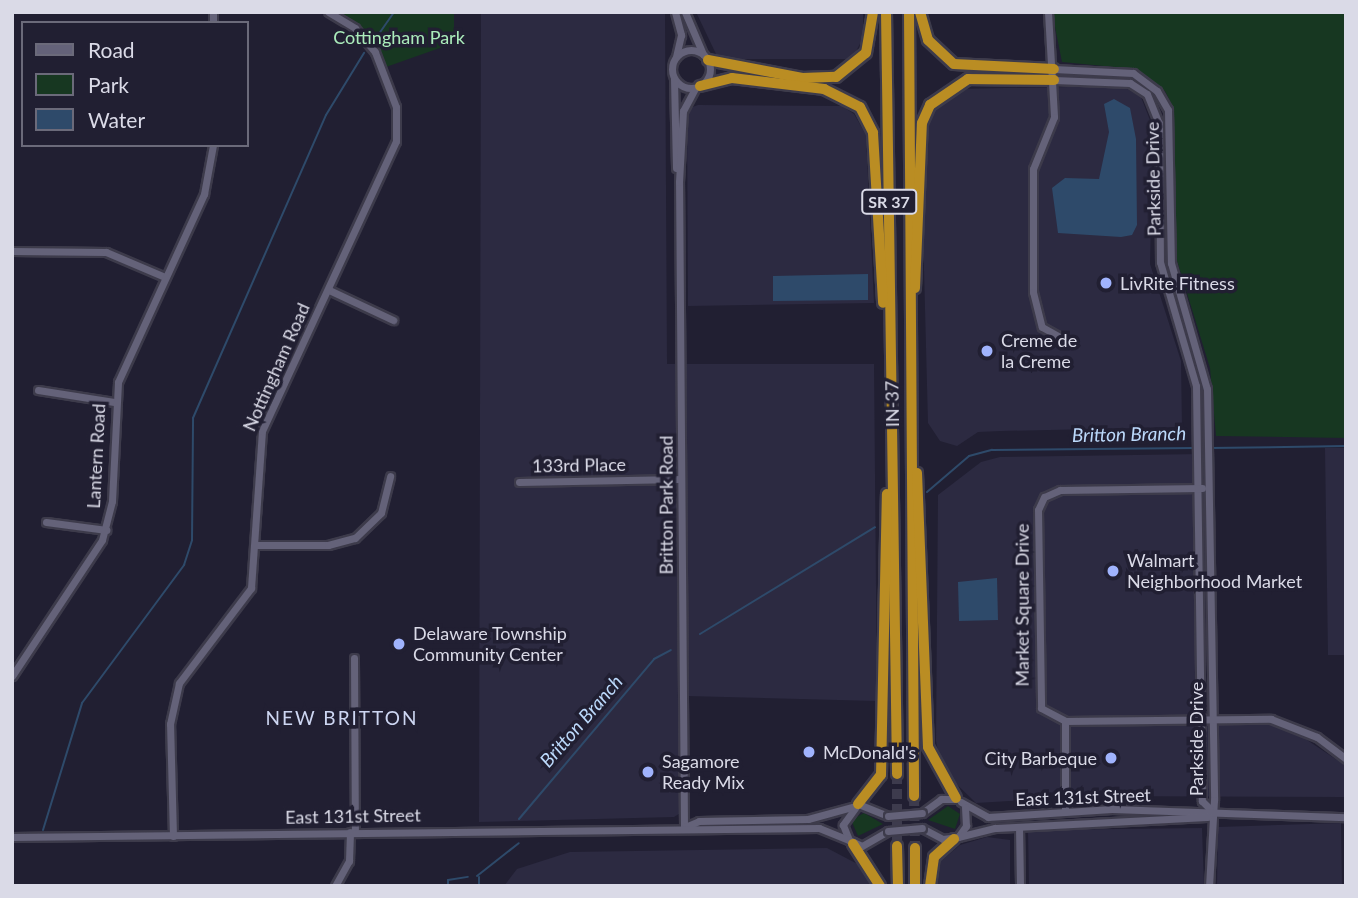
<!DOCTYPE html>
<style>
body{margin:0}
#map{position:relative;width:1358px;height:898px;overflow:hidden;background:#211f32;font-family:Lato,sans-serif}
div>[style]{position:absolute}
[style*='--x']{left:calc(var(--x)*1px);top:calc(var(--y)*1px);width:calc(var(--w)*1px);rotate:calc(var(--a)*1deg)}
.built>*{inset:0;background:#2c2a41}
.green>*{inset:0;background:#173721}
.water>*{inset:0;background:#2e4a6a}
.stream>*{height:2px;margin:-1px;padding:0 1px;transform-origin:1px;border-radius:1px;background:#2e4a6a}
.highway-tunnel>*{height:10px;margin-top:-5px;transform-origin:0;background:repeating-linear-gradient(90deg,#3d3b4d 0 10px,transparent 0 15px)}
.roads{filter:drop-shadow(2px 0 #3d3b4b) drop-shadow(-2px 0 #3d3b4b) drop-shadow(0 2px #3d3b4b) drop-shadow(0 -2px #3d3b4b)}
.minor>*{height:7px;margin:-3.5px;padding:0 3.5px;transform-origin:3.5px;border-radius:3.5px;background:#646279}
.minor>.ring{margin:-3.5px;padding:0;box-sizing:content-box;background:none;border:7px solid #646279;border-radius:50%}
.highway>*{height:10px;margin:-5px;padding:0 5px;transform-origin:5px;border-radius:5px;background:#ba8d23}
.bridges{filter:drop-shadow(2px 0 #3d3b4b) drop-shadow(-2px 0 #3d3b4b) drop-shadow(0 2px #3d3b4b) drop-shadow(0 -2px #3d3b4b)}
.minor-bridge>*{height:7px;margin:-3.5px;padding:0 3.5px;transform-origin:3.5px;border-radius:3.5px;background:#646279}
.dots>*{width:19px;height:19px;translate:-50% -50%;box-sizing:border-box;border:4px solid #211f32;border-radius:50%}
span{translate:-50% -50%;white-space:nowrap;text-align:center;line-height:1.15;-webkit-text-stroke:7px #211f32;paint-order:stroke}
.shield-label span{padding:2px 5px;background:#211f32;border:2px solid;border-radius:5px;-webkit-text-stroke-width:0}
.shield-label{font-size:16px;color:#dadae7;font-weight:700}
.park-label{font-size:18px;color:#abecbb}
.street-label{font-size:18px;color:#dadae7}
.poi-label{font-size:18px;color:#dadae7}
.left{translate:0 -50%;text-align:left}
.right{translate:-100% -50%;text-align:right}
.water-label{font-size:19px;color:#bcd9fb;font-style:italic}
.neighbourhood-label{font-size:19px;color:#cdd6f2;letter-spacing:2px}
.frame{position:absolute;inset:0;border:14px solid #dadae7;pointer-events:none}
.legend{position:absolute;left:21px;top:21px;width:228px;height:126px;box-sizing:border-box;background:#211f32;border:2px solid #6b6a7a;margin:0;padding:9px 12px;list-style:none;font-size:21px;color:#dadae7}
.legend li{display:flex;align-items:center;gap:14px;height:35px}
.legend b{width:35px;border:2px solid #6b6a7a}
</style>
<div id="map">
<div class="built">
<i style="clip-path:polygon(481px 12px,665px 12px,667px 364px,874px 364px,877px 701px,687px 696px,690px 807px,674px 817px,479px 822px)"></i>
<i style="clip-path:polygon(696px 12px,863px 12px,863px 38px,852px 59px,732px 59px,716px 54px)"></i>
<i style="clip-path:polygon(1122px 86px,1141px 97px,1153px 128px,1150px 264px,1181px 361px,1182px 427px,1001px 431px,978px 432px,957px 446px,940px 441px,928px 423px,923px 231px,929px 109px,953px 89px)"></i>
<i style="clip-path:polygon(698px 105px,842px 106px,854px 114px,866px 135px,874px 303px,688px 306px,687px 109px)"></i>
<i style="clip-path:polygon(1325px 448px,1346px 448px,1346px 655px,1328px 655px)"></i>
<i style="clip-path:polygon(1203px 454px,1206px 725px,1276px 725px,1295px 732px,1346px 766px,1346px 797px,1088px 796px,976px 803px,942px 770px,936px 741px,938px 495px,981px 462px,1000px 457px)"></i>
<i style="clip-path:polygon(1341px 823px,1342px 886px,1217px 886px,1218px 827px)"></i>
<i style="clip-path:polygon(1202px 828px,1204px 886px,1029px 886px,1028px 830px)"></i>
<i style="clip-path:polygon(987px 837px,1010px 840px,1010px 886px,936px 886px,941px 861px,960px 845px)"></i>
<i style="clip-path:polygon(827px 848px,865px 868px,871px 886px,504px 886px,517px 869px,570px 852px)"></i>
</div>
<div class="green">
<i style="clip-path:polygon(338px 12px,454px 12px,454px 43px,386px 67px,359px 24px)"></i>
<i style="clip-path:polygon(1052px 12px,1346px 12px,1346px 438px,1216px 436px,1210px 368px,1174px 251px,1174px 109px,1165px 91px,1135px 69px,1062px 62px)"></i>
<i style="clip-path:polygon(948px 806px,960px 814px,955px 829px,928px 820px)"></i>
<i style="clip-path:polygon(864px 813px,883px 824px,858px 836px,851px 820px)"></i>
</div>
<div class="water">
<i style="clip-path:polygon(1114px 99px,1130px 108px,1136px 139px,1137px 225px,1132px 235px,1121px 237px,1058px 233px,1052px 188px,1065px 178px,1099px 179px,1109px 132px,1104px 104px)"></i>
<i style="clip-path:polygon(868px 274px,868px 300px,773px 301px,773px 276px)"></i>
<i style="clip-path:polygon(997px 578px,998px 620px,959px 621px,958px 582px)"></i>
</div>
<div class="stream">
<i style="--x:376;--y:38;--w:32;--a:-55"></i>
<i style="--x:1210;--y:448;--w:136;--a:-0.8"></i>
<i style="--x:927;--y:492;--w:55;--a:-40.6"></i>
<i style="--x:969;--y:456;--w:24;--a:-15"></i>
<i style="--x:992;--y:450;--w:202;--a:-0.6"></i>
<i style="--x:700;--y:634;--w:205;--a:-31.4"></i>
<i style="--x:519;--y:819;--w:209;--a:-49.8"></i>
<i style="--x:654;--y:659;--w:19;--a:-28"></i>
<i style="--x:43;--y:830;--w:133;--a:-72.9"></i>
<i style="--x:82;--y:703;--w:172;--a:-53.5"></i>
<i style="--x:184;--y:565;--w:26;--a:-72"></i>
<i style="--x:192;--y:540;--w:122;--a:-89.5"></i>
<i style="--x:193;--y:418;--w:331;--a:-66.3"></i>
<i style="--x:326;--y:115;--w:73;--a:-58.5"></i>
<i style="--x:477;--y:876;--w:53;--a:-38.2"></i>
<i style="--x:448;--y:886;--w:6;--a:-90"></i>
<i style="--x:448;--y:880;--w:20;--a:-9"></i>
<i style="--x:479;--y:886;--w:9;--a:-90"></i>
</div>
<div class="highway-tunnel">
<i style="--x:897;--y:774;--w:72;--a:90"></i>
<i style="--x:914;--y:796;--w:52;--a:88.9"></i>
</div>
<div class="roads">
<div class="minor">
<i style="--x:213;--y:12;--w:11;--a:90"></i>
<i style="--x:675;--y:12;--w:24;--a:75"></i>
<i style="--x:681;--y:35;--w:22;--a:103"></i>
<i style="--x:685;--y:12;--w:46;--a:66.8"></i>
<i style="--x:1048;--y:12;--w:105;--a:86.7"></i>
<i style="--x:1054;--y:117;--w:56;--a:112"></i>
<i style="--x:1033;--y:169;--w:123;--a:90"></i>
<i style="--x:1033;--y:292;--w:36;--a:76"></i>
<i style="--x:1042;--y:327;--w:18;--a:29"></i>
<i class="ring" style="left:672px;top:50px;width:31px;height:31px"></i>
<i style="--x:1054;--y:69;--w:79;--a:2.9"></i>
<i style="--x:1133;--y:73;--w:30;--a:37"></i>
<i style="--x:1157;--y:91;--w:22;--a:60"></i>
<i style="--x:1168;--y:110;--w:153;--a:88.9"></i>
<i style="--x:1171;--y:263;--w:131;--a:74.1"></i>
<i style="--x:1207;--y:389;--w:411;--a:89"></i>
<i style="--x:1214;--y:800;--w:86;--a:93.3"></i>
<i style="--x:674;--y:79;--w:89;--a:88.7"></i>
<i style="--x:1054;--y:80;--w:76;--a:2.3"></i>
<i style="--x:1130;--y:83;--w:20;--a:33"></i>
<i style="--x:1147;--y:94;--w:31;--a:68"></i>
<i style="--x:1159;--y:123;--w:139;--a:89.6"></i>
<i style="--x:1160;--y:262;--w:129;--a:73.8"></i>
<i style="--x:1196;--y:386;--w:415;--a:89.2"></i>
<i style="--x:1202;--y:801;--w:10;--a:45"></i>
<i style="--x:12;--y:251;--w:94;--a:0.6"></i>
<i style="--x:106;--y:252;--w:64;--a:23"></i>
<i style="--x:329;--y:290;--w:71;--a:25.1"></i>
<i style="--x:38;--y:390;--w:77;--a:9"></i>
<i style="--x:519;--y:482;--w:162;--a:-1.1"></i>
<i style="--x:1202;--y:488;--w:142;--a:179.2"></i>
<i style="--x:1060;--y:490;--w:17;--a:156"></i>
<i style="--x:1044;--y:497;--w:14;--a:115"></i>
<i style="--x:1038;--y:510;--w:198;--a:89.1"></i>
<i style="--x:1041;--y:708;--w:27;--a:28"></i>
<i style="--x:1065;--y:721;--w:206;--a:-0.6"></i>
<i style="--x:1271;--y:719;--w:49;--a:21.4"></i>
<i style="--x:1317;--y:737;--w:36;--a:37"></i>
<i style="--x:46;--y:522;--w:61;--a:7.6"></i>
<i style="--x:257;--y:545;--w:71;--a:0"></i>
<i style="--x:328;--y:545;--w:28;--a:-15"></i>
<i style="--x:355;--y:538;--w:36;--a:-44"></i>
<i style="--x:381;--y:513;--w:38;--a:-76"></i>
<i style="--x:354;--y:658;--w:174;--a:89.7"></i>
<i style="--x:12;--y:676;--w:163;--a:-56.5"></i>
<i style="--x:102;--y:540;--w:40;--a:-75.6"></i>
<i style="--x:112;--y:501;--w:119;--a:-87.1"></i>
<i style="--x:118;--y:382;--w:207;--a:-65.4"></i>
<i style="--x:204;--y:194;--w:50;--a:-79.6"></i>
<i style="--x:1065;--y:721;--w:89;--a:90"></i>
<i style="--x:961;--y:802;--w:31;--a:29"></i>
<i style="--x:988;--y:817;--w:124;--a:-3.7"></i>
<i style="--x:1112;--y:809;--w:234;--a:2"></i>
<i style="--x:922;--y:813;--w:24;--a:-36"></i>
<i style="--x:941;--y:799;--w:15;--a:0"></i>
<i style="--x:888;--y:816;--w:32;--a:-158"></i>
<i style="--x:858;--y:804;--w:26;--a:126"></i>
<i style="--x:843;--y:825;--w:16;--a:68"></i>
<i style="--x:849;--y:840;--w:14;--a:25"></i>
<i style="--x:862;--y:846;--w:30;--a:-30"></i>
<i style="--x:684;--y:827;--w:645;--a:-90.44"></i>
<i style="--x:679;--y:182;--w:71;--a:-86.8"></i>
<i style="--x:683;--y:111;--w:26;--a:-62"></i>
<i style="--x:685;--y:827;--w:15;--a:-23"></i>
<i style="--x:699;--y:821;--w:109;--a:-1.1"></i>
<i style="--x:808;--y:819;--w:46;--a:-15.3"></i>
<i style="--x:1019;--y:827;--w:59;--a:89"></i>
<i style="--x:922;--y:828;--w:24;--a:28"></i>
<i style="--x:943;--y:839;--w:15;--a:-8"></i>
<i style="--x:958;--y:837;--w:14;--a:-54"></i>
<i style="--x:966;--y:826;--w:19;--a:-93"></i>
<i style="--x:173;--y:836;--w:112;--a:-91.5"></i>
<i style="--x:170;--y:724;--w:42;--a:-77.6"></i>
<i style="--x:179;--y:683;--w:119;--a:-52.8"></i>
<i style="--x:251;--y:588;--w:157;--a:-86"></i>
<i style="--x:262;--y:431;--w:319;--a:-65.2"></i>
<i style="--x:396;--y:141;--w:34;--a:-90"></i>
<i style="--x:396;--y:107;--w:59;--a:-110.9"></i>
<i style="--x:375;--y:52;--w:31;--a:-130"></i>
<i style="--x:355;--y:28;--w:31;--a:-149"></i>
<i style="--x:12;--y:837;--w:807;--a:-0.64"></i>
<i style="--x:819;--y:828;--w:32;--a:22"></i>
<i style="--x:958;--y:837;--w:38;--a:-14"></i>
<i style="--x:995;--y:828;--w:213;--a:-3"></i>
<i style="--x:335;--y:886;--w:29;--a:-61"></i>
<i style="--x:349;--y:861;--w:29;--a:-88"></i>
</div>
<div class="highway">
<i style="--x:886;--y:12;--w:762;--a:89.17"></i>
<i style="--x:909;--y:12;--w:784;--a:89.63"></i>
<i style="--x:920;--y:12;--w:29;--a:74"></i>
<i style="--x:928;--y:40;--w:35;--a:43"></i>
<i style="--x:954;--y:64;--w:100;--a:2.9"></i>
<i style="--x:708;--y:60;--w:96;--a:10.8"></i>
<i style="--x:802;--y:78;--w:34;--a:-2"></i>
<i style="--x:836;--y:77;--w:38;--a:-39"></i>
<i style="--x:866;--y:53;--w:42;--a:-80.3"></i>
<i style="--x:700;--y:86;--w:33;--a:-14"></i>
<i style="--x:732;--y:78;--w:93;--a:6.8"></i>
<i style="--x:824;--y:89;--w:40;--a:26.6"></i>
<i style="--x:860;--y:107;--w:29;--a:63"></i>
<i style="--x:873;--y:133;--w:170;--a:86.6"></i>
<i style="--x:915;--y:288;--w:165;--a:-87.6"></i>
<i style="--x:922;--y:123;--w:20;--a:-66"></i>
<i style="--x:930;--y:105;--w:46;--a:-34.4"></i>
<i style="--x:968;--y:79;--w:86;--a:0.7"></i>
<i style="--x:917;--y:473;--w:274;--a:87.7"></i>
<i style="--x:928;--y:747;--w:58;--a:61.2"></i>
<i style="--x:858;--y:804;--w:37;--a:-52"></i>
<i style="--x:881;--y:775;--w:281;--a:-88.8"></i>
<i style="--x:853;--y:844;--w:50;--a:57.3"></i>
<i style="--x:897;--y:846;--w:40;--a:88.6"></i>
<i style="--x:915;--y:848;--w:38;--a:90"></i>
<i style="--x:930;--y:886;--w:29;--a:-82"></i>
<i style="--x:934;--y:857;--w:27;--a:-42"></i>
</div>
</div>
<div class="bridges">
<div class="minor-bridge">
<i style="--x:888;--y:816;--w:34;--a:-5"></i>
<i style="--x:888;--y:831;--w:34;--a:-5"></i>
</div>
</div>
<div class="dots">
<i style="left:1106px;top:283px;background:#a0b3fd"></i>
<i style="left:987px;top:351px;background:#a0b3fd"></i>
<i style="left:1113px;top:571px;background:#a0b3fd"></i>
<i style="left:399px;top:644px;background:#a0b3fd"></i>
<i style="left:809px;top:752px;background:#a0b3fd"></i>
<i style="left:1111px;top:758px;background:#a0b3fd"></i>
<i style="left:648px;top:772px;background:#a0b3fd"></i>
</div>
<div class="shield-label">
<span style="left:889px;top:202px">SR 37</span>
</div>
<div class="park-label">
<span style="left:399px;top:37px">Cottingham Park</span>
</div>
<div class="street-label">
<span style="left:1153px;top:179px;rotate:-91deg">Parkside Drive</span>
<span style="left:276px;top:367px;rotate:-66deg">Nottingham Road</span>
<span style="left:892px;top:404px;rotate:-91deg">IN-37</span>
<span style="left:96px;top:456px;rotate:-87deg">Lantern Road</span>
<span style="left:579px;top:465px;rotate:-1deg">133rd Place</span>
<span style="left:666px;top:505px;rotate:-90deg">Britton Park Road</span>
<span style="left:1022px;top:605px;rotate:-90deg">Market Square Drive</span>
<span style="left:1196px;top:739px;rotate:-90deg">Parkside Drive</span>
<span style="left:1083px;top:797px;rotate:-2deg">East 131st Street</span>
<span style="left:353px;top:816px;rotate:-1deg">East 131st Street</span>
</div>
<div class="poi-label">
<span class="left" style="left:1120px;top:283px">LivRite Fitness</span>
<span class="left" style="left:1001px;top:351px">Creme de<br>la Creme</span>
<span class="left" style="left:1127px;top:571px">Walmart<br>Neighborhood Market</span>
<span class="left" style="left:413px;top:644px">Delaware Township<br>Community Center</span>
<span class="left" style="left:823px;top:752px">McDonald's</span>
<span class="right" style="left:1097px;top:758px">City Barbeque</span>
<span class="left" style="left:662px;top:772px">Sagamore<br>Ready Mix</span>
</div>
<div class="water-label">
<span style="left:1129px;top:434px;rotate:-1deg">Britton Branch</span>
<span style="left:581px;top:721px;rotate:-49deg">Britton Branch</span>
</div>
<div class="neighbourhood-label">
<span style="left:342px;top:718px">NEW BRITTON</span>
</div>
<div class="frame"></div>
<ul class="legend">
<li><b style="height:9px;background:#646279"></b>Road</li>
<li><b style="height:19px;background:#173721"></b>Park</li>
<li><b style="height:19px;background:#2e4a6a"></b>Water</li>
</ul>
</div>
